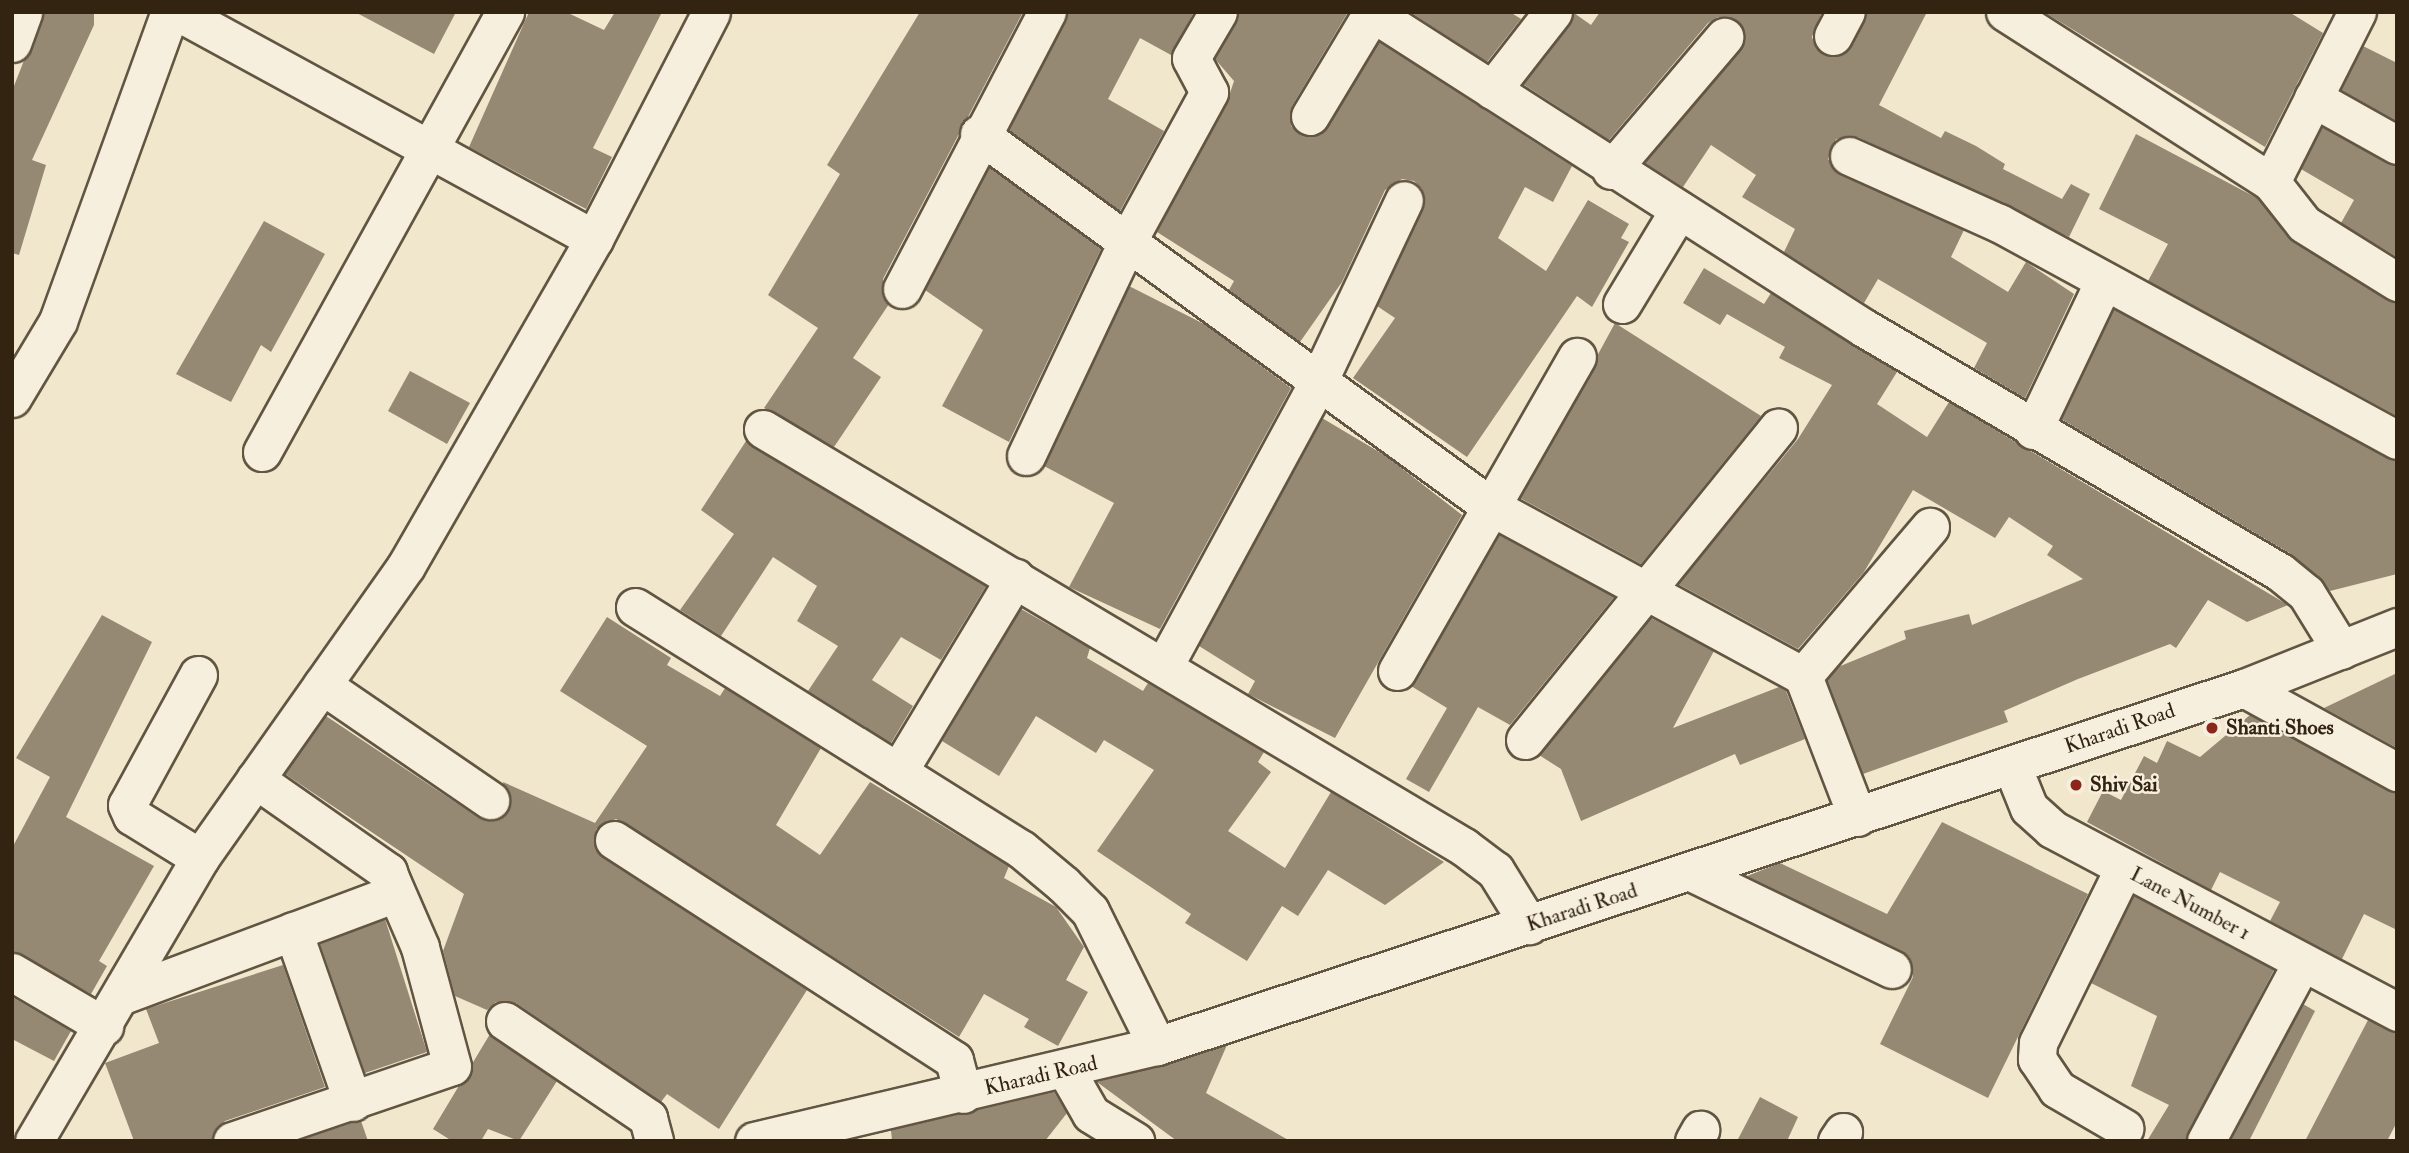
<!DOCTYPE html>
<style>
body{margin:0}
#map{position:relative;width:2409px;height:1153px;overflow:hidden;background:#f1e7cd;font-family:"IM FELL Double Pica",serif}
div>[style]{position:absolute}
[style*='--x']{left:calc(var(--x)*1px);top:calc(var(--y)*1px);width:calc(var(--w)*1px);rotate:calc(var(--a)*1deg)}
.building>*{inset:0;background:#968973}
.roads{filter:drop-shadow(2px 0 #625541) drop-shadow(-2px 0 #625541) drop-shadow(0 2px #625541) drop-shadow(0 -2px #625541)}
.minor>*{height:37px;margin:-18.5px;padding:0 18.5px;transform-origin:18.5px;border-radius:18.5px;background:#f6efde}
.dots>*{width:19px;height:19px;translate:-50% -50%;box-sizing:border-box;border:4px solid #f6efde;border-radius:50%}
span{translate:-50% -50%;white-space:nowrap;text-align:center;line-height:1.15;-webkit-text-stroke:5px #f6efde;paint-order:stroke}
.poi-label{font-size:21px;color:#332412;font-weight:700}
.left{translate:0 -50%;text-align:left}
.street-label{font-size:21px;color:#332412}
.frame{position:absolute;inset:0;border:14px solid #332412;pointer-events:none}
</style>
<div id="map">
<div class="building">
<i style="clip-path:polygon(43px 12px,94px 12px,94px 25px,32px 160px,46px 165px,19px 255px,12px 253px,12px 91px)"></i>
<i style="clip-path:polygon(355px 12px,456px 12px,434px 54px)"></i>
<i style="clip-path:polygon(529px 12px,566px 12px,604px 30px,615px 12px,662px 12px,593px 148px,612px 157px,586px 209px,469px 147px)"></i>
<i style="clip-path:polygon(920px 12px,1023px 12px,883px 279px,889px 304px,853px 358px,881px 377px,834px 447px,764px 408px,818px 328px,768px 295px,840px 174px,827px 165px)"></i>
<i style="clip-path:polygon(1068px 12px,1194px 12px,1171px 55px,1140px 38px,1108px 99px,1164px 131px,1120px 211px,1009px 130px)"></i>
<i style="clip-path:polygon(1239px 12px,1348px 12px,1292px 106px,1291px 126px,1300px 134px,1320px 135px,1328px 127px,1379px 42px,1572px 166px,1553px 202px,1525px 187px,1498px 238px,1546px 271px,1588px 200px,1629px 224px,1621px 238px,1629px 242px,1592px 307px,1577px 296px,1467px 457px,1353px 378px,1395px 318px,1377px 306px,1423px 208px,1422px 189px,1414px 181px,1402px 179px,1385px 190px,1342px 282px,1300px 342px,1229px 290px,1234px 281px,1157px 232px,1227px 102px,1234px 81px,1215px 59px)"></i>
<i style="clip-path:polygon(1410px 12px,1510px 12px,1521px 19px,1487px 62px)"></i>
<i style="clip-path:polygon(1600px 12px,1822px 12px,1812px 37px,1816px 48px,1833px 57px,1851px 47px,1867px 12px,1927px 12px,1879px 105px,1941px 138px,1945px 131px,1976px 146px,2005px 164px,2003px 169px,2062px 199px,2071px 184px,2090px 194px,2069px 237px,1858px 137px,1836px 139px,1828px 159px,1840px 175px,1964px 230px,1951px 257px,2008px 292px,2026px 262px,2074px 294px,2025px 398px,1974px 368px,1987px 343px,1878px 279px,1864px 303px,1784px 252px,1795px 229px,1742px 197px,1756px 175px,1711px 145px,1683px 187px,1645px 163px,1740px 51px,1744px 31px,1737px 21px,1718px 17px,1708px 23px,1609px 140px,1523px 84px,1574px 13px,1591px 25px)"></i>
<i style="clip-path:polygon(2044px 12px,2289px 12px,2323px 33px,2265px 147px)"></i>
<i style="clip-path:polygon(2363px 46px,2397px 63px,2397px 121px,2341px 90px)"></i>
<i style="clip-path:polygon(2322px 127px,2397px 166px,2397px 257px,2341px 223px,2354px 200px,2301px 169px)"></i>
<i style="clip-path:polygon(2136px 134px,2257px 198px,2293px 242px,2397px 303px,2397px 416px,2148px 281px,2168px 244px,2099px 209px)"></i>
<i style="clip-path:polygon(989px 167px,1101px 249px,1009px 442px,942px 406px,983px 330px,925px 290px)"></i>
<i style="clip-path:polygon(264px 221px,325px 254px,271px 352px,261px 345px,231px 402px,176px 374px)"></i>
<i style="clip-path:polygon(1704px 268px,1764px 304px,1771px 293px,1897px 372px,1877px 404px,1927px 437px,1949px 402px,2288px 605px,2247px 622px,2208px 600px,2176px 648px,2170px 644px,2078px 679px,2004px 711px,2008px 722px,1863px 774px,1827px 680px,1838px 667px,1906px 639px,1904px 631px,1969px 614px,1972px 625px,2083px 579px,2047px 555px,2053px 546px,2009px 517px,1995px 538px,1913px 490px,1864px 572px,1798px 649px,1678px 584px,1798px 439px,1832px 385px,1779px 358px,1785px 347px,1727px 314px,1720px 325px,1683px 303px)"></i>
<i style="clip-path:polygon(1129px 286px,1206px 325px,1291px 388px,1160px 629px,1069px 587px,1114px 503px,1044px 466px)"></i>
<i style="clip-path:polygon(2114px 309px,2397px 461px,2397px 574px,2330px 591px,2291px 554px,2061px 419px)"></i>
<i style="clip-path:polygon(1615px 323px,1761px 416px,1641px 564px,1520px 498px)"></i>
<i style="clip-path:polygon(410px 371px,470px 403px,447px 444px,388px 411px)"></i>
<i style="clip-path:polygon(1322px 418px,1386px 456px,1462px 515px,1335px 738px,1248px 694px,1255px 681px,1199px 646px)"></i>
<i style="clip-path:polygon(746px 441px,986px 586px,941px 660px,901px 637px,872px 680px,913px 706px,891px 743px,808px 691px,838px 646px,797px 621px,817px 586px,773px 557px,721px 636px,680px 610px,734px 534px,701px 510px)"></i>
<i style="clip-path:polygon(1499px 535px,1614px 597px,1510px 725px,1478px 707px,1429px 792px,1406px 779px,1447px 708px,1411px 686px)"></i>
<i style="clip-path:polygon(1021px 609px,1090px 648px,1087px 658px,1143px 691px,1148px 683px,1264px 752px,1258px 762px,1271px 772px,1228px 831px,1285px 868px,1331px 792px,1444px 862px,1385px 905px,1328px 870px,1298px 916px,1282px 906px,1247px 961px,1185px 923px,1191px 914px,1097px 851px,1154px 770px,1104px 740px,1096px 753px,1036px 716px,999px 776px,942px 741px)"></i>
<i style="clip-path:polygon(102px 615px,152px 642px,66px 817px,154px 866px,99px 961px,107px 966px,91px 994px,12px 951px,12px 848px,50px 777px,16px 758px)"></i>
<i style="clip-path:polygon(607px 617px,671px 658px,667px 665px,720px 696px,725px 688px,821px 748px,776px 825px,820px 855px,870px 782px,1009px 866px,1004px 878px,1056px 907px,1084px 947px,1066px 980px,1088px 992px,1058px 1046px,1024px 1027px,1029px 1019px,984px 994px,959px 1037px,616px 819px,596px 829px,595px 849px,602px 857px,807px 990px,719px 1129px,667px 1094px,661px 1102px,516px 1003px,496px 1002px,487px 1010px,455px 996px,443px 951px,464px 894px,285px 774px,326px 716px,479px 818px,498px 819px,508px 811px,503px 782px,595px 823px,647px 746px,560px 691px)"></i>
<i style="clip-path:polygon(1651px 618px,1714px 651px,1673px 728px,1779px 687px,1786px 691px,1805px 739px,1740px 765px,1735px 754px,1581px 821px,1561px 769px,1539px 755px)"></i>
<i style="clip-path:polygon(2397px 673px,2397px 748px,2324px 708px)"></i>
<i style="clip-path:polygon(2250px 715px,2397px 793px,2397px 930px,2364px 914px,2342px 959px,2270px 921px,2280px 902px,2220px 872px,2211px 890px,2087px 822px,2103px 791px,2121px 800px,2144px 756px,2157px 763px,2167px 741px,2200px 757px)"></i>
<i style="clip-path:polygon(1942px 822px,2088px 894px,1988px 1098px,1880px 1044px,1913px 977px,1909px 957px,1747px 876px,1780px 863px,1887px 914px)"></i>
<i style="clip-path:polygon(2134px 896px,2274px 970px,2185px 1141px,2147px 1141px,2169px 1105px,2131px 1086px,2157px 1016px,2091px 983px)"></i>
<i style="clip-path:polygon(385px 919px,427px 1052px,365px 1073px,320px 944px)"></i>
<i style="clip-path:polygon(283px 965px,325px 1087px,225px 1121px,212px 1141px,134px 1141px,105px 1063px,159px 1043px,146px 1009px)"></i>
<i style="clip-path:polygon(12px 997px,71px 1031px,54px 1061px,12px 1039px)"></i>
<i style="clip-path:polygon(2303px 1004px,2315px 1011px,2249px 1141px,2230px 1141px)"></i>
<i style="clip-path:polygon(2368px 1020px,2397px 1033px,2397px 1122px,2387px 1141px,2305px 1141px)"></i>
<i style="clip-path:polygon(490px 1034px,557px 1081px,519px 1141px,488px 1129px,481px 1141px,452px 1141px,433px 1129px)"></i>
<i style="clip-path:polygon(1227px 1045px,1206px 1093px,1290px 1141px,1177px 1141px,1097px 1082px)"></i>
<i style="clip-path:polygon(1054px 1092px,1067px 1113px,1045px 1141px,892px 1141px,891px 1130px)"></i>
<i style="clip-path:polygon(1760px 1097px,1798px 1117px,1787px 1141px,1737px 1141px)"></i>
<i style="clip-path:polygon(361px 1121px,368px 1141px,298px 1141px,351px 1123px)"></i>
</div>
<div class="roads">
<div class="minor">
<i style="--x:178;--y:12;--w:474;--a:28.6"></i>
<i style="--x:1371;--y:12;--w:586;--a:32.66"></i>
<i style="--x:1864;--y:328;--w:482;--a:30.4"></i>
<i style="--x:2280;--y:572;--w:33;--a:39"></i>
<i style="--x:2306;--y:593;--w:67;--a:58.4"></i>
<i style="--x:2005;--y:12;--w:316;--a:32.6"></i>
<i style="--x:2271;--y:182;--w:53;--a:51.8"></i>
<i style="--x:2304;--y:224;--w:110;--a:31.9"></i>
<i style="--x:1833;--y:36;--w:27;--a:-62"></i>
<i style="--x:12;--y:43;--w:33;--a:-70"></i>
<i style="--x:1492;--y:90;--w:99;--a:-52"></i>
<i style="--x:2313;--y:98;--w:96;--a:29.2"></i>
<i style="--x:1310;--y:116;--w:120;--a:-59"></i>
<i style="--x:979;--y:134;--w:632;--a:36.05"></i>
<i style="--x:1490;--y:506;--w:356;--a:28.5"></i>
<i style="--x:1803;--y:676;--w:151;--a:69"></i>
<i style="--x:1849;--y:156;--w:164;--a:24.1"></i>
<i style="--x:1999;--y:223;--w:453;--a:28.6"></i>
<i style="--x:1611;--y:170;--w:175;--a:-49.6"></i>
<i style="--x:2271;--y:182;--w:191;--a:-63.2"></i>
<i style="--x:902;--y:289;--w:313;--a:-62.4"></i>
<i style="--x:1622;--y:304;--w:110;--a:-58.8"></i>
<i style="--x:12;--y:398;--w:90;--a:-59.1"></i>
<i style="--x:58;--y:321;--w:329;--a:-70.1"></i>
<i style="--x:763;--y:429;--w:816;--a:30.81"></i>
<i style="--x:1464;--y:847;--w:39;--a:37"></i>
<i style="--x:1495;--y:870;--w:65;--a:58.3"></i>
<i style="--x:2033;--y:430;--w:165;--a:-64.5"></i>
<i style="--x:262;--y:452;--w:503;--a:-61.09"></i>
<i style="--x:1026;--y:456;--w:237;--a:-64.7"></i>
<i style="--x:1127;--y:242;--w:171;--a:-61.3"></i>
<i style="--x:1209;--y:92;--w:38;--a:-118"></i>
<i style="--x:1191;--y:58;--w:53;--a:-59.6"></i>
<i style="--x:635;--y:607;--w:456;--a:32.1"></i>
<i style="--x:1021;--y:849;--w:55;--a:39.8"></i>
<i style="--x:1063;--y:884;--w:38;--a:45"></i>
<i style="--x:1090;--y:911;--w:151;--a:63.6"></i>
<i style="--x:1164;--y:666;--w:323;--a:-61.5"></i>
<i style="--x:1318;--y:382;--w:201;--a:-64.7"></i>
<i style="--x:1397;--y:671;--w:362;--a:-60.2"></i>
<i style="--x:198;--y:675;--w:148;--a:118.6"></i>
<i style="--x:127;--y:805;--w:12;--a:66"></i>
<i style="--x:132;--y:816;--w:80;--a:31.7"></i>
<i style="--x:1803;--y:676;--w:196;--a:-49.6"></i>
<i style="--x:322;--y:685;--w:204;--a:34.4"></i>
<i style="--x:2244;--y:688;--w:175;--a:28.8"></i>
<i style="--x:1525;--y:740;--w:402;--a:-51"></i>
<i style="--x:2012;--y:766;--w:45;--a:68"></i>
<i style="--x:2029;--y:808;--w:31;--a:42"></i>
<i style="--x:2052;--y:829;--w:391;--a:27.9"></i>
<i style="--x:898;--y:772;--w:227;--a:-58.9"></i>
<i style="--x:614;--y:840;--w:405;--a:32.9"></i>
<i style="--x:954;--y:1060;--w:35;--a:75"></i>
<i style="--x:2124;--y:868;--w:195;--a:116.2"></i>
<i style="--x:2038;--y:1043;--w:16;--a:94"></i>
<i style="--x:2037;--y:1059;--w:36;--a:56"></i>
<i style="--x:2057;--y:1089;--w:78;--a:30.2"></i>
<i style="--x:1691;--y:872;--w:223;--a:25.8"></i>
<i style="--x:293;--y:931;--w:181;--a:70.7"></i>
<i style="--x:12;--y:972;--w:107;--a:30.4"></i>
<i style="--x:123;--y:995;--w:280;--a:-20.5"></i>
<i style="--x:385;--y:897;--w:15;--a:-62"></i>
<i style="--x:392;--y:884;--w:13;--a:-108"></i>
<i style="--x:388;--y:872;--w:162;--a:-145"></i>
<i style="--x:505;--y:1021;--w:173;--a:34.1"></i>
<i style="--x:648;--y:1118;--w:24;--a:75"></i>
<i style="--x:1067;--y:1072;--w:48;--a:60.3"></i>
<i style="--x:1091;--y:1114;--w:52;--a:31.5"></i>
<i style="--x:34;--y:1141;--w:328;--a:-59.6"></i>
<i style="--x:200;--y:858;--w:357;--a:-54.8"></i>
<i style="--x:406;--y:566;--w:377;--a:-60.1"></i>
<i style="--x:594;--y:239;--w:255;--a:-62.7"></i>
<i style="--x:232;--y:1141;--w:232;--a:-18.8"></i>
<i style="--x:452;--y:1066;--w:123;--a:-105.1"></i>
<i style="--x:420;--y:947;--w:75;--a:-113.5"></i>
<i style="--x:754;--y:1141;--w:414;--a:-13.3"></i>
<i style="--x:1157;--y:1046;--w:1144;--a:-18.23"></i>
<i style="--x:2244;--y:688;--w:165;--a:-21.7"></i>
<i style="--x:1694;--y:1141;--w:13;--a:-61"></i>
<i style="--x:1837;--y:1141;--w:11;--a:-56"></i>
<i style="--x:2206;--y:1141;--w:201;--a:-61.8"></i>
</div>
</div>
<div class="dots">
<i style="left:2212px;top:728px;background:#8f2418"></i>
<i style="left:2076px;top:785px;background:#8f2418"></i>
</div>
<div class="poi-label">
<span class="left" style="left:2226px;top:728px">Shanti Shoes</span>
<span class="left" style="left:2090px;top:785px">Shiv Sai</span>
</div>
<div class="street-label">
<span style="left:2120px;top:729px;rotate:-19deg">Kharadi Road</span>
<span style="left:2190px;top:904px;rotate:28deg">Lane Number 1</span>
<span style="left:1582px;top:908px;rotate:-18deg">Kharadi Road</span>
<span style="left:1041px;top:1076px;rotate:-13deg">Kharadi Road</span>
</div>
<div class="frame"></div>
</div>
